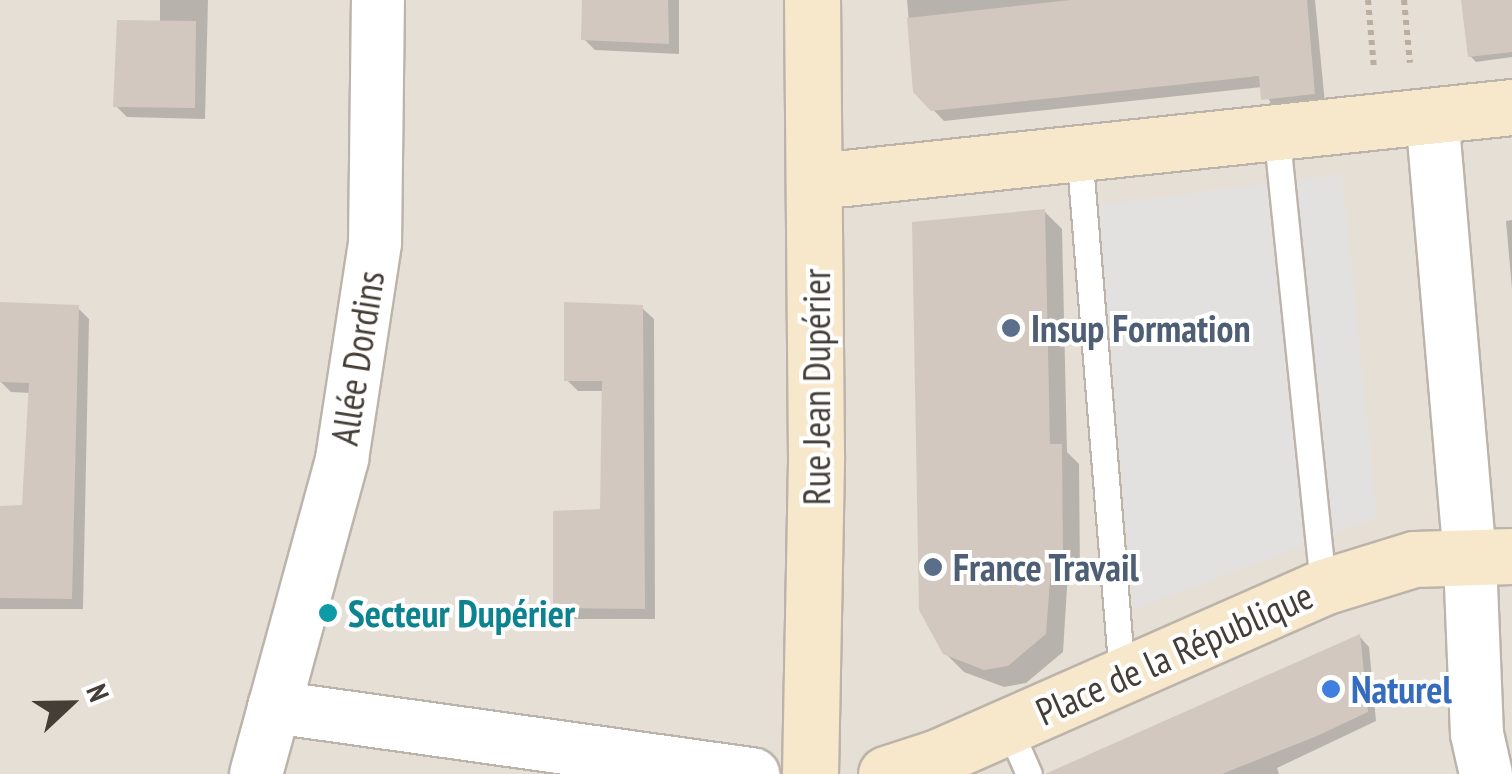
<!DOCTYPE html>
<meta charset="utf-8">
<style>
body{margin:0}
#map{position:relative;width:1512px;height:774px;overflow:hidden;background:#f2eee8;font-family:"PT Sans Narrow",sans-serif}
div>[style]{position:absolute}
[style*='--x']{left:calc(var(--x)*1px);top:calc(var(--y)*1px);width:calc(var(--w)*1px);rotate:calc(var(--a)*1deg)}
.residential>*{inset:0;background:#e5dfd6}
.parking>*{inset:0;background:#e3e1df}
.shadow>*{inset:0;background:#0003}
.building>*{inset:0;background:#d2c8bf}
.path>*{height:6px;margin-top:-3px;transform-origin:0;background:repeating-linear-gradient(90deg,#bcae9e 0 5px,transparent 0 10px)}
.roads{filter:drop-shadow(2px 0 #bcb4ab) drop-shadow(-2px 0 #bcb4ab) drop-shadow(0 2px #bcb4ab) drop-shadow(0 -2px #bcb4ab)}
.lane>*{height:25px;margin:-12.5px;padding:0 12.5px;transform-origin:12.5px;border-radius:12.5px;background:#fff}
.street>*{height:52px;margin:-26px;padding:0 26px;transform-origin:26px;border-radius:26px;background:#fff}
.secondary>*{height:55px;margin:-27.5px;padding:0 27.5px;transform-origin:27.5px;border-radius:27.5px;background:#f8e8cb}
.dots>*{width:28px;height:28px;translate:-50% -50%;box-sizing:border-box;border:5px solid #fff;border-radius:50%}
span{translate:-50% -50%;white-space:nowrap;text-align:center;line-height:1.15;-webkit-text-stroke:8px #fff;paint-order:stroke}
.service-label{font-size:38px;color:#4e5e75;font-weight:700}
.left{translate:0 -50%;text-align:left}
.street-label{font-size:38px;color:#443e37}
.culture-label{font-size:38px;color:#0d838f;font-weight:700}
.shop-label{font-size:38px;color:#366cbe;font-weight:700}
.north{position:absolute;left:20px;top:654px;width:100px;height:100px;-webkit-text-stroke:8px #fff;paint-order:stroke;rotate:68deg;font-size:28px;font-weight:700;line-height:40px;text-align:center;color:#443e37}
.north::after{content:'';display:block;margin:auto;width:35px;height:45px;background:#443e37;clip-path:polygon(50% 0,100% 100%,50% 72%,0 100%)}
</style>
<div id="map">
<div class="residential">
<i style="clip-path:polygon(0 0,1512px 0,1512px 774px,0 774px)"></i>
</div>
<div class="parking">
<i style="clip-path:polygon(1342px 174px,1377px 518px,1133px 610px,1099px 205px)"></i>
</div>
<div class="shadow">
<i style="clip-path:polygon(160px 0,208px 0,205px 119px,127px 117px,116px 106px,160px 23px)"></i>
<i style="clip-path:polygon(585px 0,679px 0,679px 54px,595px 50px,584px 39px)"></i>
<i style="clip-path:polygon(907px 0,1315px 0,1325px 104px,1274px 109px,1262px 87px,944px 121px,915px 91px)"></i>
<i style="clip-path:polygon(1473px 0,1512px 0,1512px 57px,1476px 62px,1470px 56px)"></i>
<i style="clip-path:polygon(1044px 211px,1062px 229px,1067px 452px,1079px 464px,1080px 571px,1068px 572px,1063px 652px,1026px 683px,1004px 687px,964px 672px,945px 653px)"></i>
<i style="clip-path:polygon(1512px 220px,1512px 289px,1506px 221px)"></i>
<i style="clip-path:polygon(0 305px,78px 308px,89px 319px,83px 609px,0 609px,0 508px,24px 508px,31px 393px,11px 392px,0 381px)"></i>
<i style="clip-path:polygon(642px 308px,654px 319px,655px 619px,567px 619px,556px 607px,603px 511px,605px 391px,578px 391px,567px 380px)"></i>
<i style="clip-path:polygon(1360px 637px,1369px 647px,1376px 721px,1277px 768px,1279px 774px,1113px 774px)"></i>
</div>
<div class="building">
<i style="clip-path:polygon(582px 0,668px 0,669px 44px,581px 40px)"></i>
<i style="clip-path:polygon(1070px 0,1307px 0,1315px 94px,1261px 100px,1259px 76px,931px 111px,913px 92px,907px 18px)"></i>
<i style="clip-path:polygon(1461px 0,1512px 0,1512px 52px,1468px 57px)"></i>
<i style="clip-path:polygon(117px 20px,196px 21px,195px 108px,113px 107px)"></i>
<i style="clip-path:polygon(1045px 209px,1050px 444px,1062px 444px,1063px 554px,1052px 555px,1046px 634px,1008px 666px,984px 670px,943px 654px,919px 610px,912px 222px)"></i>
<i style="clip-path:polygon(0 302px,79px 305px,72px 599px,0 598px,0 506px,22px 505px,29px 383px,0 382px)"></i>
<i style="clip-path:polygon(564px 302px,643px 305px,645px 609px,553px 608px,553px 511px,600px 509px,602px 381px,564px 381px)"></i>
<i style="clip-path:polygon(1360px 634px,1368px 712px,1317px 736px,1222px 774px,1045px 774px)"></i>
</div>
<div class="path">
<i style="--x:1368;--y:0;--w:69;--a:85"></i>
<i style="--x:1404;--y:0;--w:63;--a:84.6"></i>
</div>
<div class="roads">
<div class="lane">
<i style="--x:1276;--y:130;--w:459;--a:84.1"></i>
<i style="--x:1079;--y:151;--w:526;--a:85.31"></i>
<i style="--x:1008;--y:726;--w:52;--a:66.4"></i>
</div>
<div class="street">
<i style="--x:1432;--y:115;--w:447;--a:85.1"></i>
<i style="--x:1470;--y:560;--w:174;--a:87.7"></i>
<i style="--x:1477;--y:734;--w:41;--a:77.3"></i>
<i style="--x:274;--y:707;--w:484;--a:8"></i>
<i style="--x:256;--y:774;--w:327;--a:-74.7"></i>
<i style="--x:342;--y:459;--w:219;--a:-81.3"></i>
<i style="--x:375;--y:243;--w:243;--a:-89.3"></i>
</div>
<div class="secondary">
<i style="--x:817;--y:181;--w:699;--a:-6.08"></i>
<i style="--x:810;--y:774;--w:318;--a:-88.9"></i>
<i style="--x:816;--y:456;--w:456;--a:-90.5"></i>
<i style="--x:886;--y:774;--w:55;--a:-18.1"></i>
<i style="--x:938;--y:757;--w:421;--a:-23.8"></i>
<i style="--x:1323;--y:587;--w:95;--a:-17.1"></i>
<i style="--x:1414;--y:559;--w:98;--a:-1.8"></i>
</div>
</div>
<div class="dots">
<i style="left:1011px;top:328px;background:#5c6f8a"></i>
<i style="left:933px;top:567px;background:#5c6f8a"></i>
<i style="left:328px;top:613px;background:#0f9aa8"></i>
<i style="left:1331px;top:689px;background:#3f7fe0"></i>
</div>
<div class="service-label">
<span class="left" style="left:1031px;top:328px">Insup Formation</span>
<span class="left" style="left:953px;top:567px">France Travail</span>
</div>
<div class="street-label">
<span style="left:357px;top:358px;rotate:-81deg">Allée Dordins</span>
<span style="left:816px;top:387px;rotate:-90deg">Rue Jean Dupérier</span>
<span style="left:1174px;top:653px;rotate:-24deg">Place de la République</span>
</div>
<div class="culture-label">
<span class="left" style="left:348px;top:613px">Secteur Dupérier</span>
</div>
<div class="shop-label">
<span class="left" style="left:1351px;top:689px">Naturel</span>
</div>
<div class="north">N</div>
</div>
